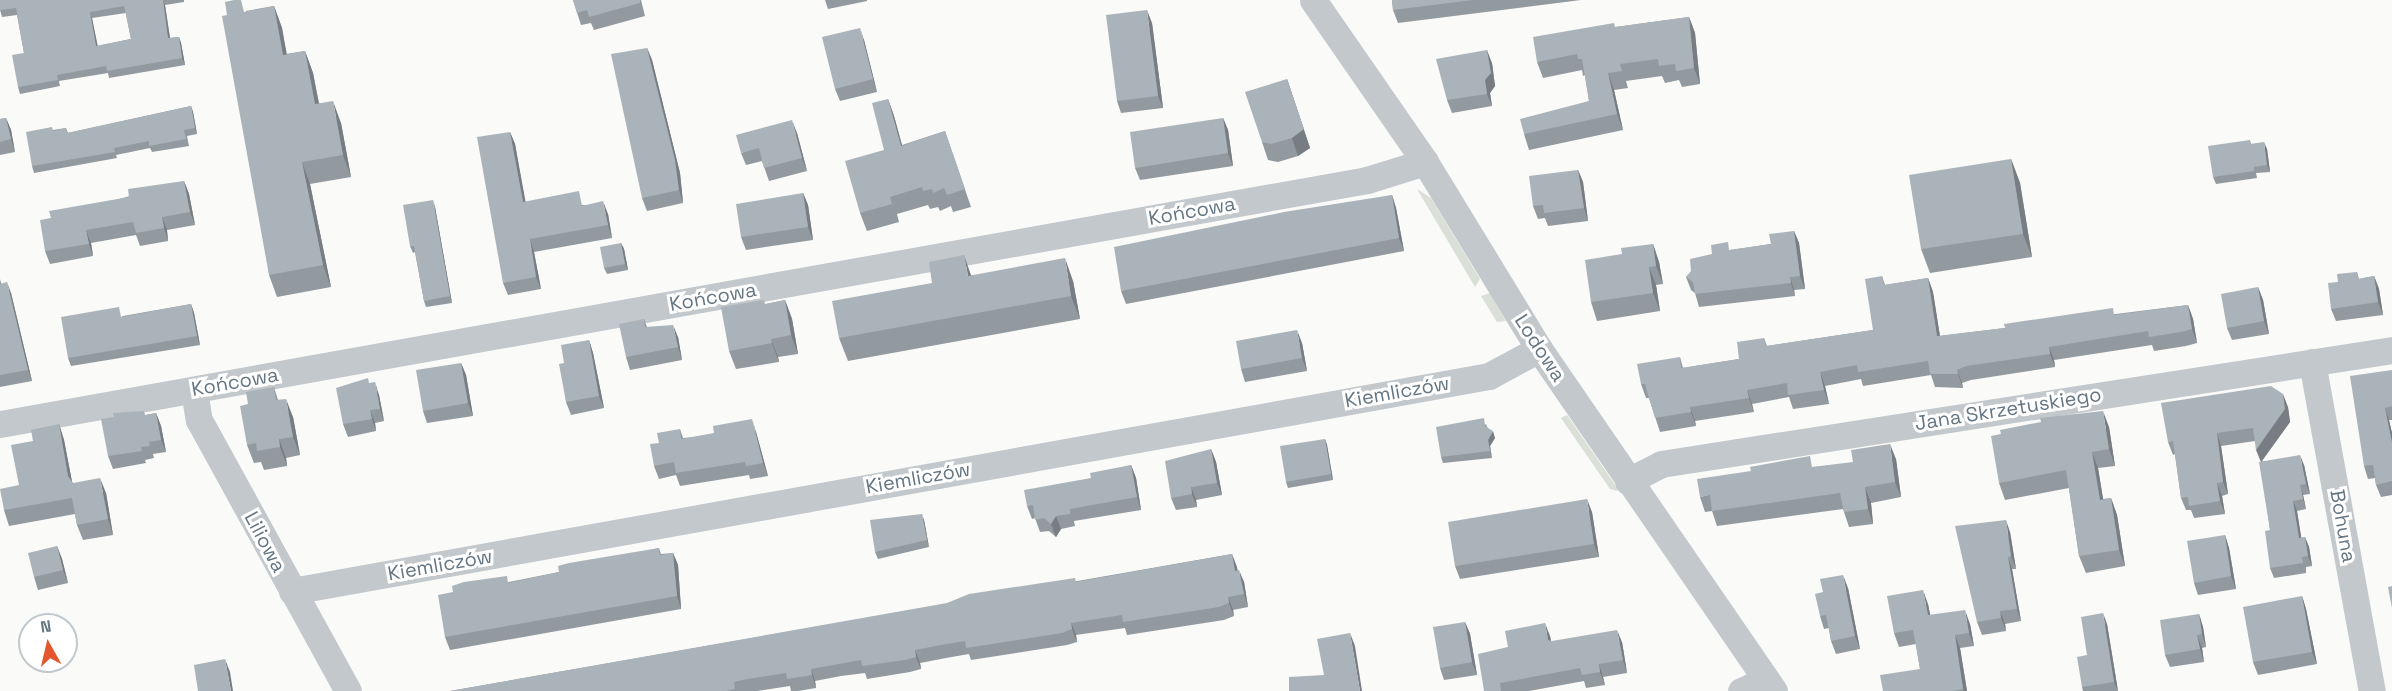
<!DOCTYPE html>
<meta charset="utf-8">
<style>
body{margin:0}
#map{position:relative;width:2392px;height:691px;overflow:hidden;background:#fafaf8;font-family:"Space Grotesk",sans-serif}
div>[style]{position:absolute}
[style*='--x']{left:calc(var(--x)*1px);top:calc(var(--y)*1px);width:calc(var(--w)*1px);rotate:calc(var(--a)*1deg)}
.green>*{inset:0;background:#dadfd7}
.minor>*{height:27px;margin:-13.5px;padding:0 13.5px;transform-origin:13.5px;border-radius:13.5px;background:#c3c8cc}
.wall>*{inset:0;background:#929a9f}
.shaded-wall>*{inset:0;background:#777d82}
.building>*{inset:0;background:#aab3b9}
span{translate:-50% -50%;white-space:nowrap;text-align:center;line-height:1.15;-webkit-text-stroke:6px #fff;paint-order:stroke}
.street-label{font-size:20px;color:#657683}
.north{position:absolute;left:18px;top:613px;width:60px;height:60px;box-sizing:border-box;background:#fff;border:2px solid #c1c8cd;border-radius:50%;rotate:352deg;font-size:16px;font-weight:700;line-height:24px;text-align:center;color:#657683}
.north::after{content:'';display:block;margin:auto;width:21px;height:27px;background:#e4572e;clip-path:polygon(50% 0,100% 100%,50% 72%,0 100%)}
</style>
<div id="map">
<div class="green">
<i style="clip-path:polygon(1417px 189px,1431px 198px,1480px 279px,1475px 287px)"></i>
<i style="clip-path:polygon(1490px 293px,1506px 321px,1497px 322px,1481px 296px)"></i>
<i style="clip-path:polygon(1567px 415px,1618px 489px,1617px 491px,1610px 489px,1561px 418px)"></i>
</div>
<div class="minor">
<i style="--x:1313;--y:0;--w:197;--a:55.3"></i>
<i style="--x:1425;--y:162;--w:219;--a:58.6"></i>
<i style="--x:1539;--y:349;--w:415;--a:55.5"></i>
<i style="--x:2312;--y:362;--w:334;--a:79.7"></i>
<i style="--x:194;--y:390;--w:30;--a:81"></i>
<i style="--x:199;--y:420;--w:309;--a:61.2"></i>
<i style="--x:0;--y:424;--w:1389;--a:-10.12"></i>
<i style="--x:1367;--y:180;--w:61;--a:-17.2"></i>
<i style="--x:1628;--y:481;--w:37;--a:-27"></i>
<i style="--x:1661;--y:464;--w:740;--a:-8.86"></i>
<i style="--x:292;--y:591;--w:1216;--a:-10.18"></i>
<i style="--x:1489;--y:376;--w:57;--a:-28.4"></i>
<i style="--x:1741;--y:691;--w:27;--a:-24"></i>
</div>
<div class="wall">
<i style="clip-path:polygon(evenodd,0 0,184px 0,184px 2px,165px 5px,170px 38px,179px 37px,181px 43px,185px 65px,109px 78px,108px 73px,59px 81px,60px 86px,20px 94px,18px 87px,24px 53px,17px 15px,2px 17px,0 10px,0 0,126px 13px,131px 39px,97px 46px,92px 18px,126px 13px)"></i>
<i style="clip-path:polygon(573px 0,641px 0,645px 16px,594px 30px,591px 23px,581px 25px)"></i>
<i style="clip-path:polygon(825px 0,867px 0,867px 1px,828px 9px)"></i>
<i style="clip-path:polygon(1392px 0,1581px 0,1398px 23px,1393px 10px)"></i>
<i style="clip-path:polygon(274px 6px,282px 28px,286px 54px,305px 51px,313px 73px,319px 103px,341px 123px,351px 177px,310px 184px,331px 287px,277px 297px,269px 275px,246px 11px)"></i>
<i style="clip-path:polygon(1689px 17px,1695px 33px,1700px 84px,1682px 87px,1679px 80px,1665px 83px,1662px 76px,1626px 81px,1628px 88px,1614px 90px,1623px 130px,1529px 150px,1524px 134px,1589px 101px,1585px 75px,1583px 76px,1582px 70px,1543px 78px,1537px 62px,1616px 27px)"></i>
<i style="clip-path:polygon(1152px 23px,1163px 108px,1121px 113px,1117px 101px)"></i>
<i style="clip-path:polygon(864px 40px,877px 92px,840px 101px,835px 89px)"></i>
<i style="clip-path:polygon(647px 48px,652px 60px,680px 173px,683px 203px,647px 211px,642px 198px)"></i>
<i style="clip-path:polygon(1492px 63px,1495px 86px,1490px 93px,1492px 106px,1452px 113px,1447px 100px)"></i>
<i style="clip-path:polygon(1287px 79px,1310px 148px,1298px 156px,1278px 162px,1268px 160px,1262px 142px)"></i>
<i style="clip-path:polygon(888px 99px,894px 116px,902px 145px,945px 131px,971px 207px,953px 212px,951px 206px,940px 211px,938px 207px,930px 209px,928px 205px,897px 214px,899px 222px,867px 231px,860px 213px,884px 150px)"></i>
<i style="clip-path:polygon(191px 106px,193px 112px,197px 134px,187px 136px,189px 146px,152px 152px,150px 148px,116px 155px,117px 158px,34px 173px,32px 166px,53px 130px,66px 128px,68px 133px)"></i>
<i style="clip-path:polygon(6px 118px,11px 130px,15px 152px,0 155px,0 119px)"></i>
<i style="clip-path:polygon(1223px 118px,1228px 130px,1233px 166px,1140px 180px,1135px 168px)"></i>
<i style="clip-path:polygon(510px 132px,515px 144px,525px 202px,584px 205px,608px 214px,612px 238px,534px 252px,541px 289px,508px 295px,503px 283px)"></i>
<i style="clip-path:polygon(797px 133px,807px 171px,769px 181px,762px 161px,746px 165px,741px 153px)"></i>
<i style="clip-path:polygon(2250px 140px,2251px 144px,2267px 149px,2270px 172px,2256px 173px,2257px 178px,2216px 184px,2213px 177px)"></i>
<i style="clip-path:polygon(2011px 159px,2020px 183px,2032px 257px,1930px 273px,1921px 249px)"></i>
<i style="clip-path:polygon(1578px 170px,1583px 182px,1588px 221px,1548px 226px,1545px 218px,1538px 219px,1533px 206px)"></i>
<i style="clip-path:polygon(184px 181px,189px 194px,195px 225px,167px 230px,168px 241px,140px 246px,136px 235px,91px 243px,93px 256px,50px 264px,45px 251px,51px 218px)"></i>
<i style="clip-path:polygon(803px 193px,808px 205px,813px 240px,746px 250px,741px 237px)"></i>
<i style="clip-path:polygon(1392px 195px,1396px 208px,1404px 251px,1126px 304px,1121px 291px)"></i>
<i style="clip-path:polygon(435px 207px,452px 303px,426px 307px,424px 301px,415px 252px,413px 253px,410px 246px)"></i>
<i style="clip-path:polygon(1794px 231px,1799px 243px,1805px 289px,1794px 290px,1795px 296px,1699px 307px,1695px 293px,1691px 290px,1686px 277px,1731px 250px,1771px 244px)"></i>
<i style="clip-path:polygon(621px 243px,624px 249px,628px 270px,607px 274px,604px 268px)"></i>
<i style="clip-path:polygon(1653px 244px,1659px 262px,1663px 284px,1656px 285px,1660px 311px,1597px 321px,1591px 302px,1622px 254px)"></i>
<i style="clip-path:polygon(2357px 272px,2359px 279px,2374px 276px,2379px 289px,2383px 315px,2336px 321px,2331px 309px,2338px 282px)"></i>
<i style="clip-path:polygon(972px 275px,1073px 281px,1080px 319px,848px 361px,839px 338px)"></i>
<i style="clip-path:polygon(1882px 276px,1885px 285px,1928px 278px,1933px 292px,1940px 336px,2005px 328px,2188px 305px,2193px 319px,2197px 343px,2186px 346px,2154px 351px,2152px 345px,2054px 360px,2055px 367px,1971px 380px,1962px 383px,1963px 388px,1935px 387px,1931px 375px,1863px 386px,1861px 379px,1825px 386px,1829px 404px,1793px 409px,1789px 397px,1752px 404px,1754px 412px,1695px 421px,1696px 426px,1660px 432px,1649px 398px,1646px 398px,1641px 384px,1680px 357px,1683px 368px,1739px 359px,1764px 338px,1767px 346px,1873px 330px)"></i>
<i style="clip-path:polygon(0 279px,1px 283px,11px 293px,32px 381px,0 387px)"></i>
<i style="clip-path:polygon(2258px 287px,2263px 300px,2269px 334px,2232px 340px,2227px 328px)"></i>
<i style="clip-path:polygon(785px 300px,792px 319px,798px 354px,778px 357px,779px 362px,736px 369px,729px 351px,766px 304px)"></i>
<i style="clip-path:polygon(191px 304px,194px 313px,200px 345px,71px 366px,68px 358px,123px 316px)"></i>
<i style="clip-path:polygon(644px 319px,647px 327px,678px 337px,682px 360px,630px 370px,626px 357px)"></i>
<i style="clip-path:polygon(589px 340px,593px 353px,604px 408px,571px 415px,566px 402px,564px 363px)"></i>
<i style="clip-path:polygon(1302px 343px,1307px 371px,1245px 382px,1241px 369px)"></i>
<i style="clip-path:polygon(461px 363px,466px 375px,473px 416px,427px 423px,423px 411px)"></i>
<i style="clip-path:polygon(2392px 370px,2392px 420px,2389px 420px,2392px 433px,2392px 495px,2381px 497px,2376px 485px,2375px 478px,2368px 479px,2364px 466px)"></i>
<i style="clip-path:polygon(369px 383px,379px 395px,384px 421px,375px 423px,376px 431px,348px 437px,343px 424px)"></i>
<i style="clip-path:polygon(274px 387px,278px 400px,293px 417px,300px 455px,286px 458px,287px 466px,264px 470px,261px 462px,254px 463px,247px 445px,248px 404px)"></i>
<i style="clip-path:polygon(2288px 407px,2290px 422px,2262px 461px,2304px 465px,2310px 494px,2303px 495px,2306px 509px,2297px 511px,2301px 538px,2305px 537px,2309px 547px,2312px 566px,2306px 567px,2306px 573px,2274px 578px,2270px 568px,2270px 530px,2261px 461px,2255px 441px,2221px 446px,2228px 494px,2222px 496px,2225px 514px,2194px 518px,2191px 510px,2186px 510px,2181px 498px,2175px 454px,2173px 455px,2168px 442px)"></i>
<i style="clip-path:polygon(156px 413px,161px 426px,166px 452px,153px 454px,154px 458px,145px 460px,146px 463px,113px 469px,108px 456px,114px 417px,146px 415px)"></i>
<i style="clip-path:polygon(59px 424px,64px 440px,72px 482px,73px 483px,106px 493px,113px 535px,83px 540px,77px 525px,75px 514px,9px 526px,4px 510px,19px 485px,33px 441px)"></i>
<i style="clip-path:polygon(1486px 424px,1487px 427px,1495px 438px,1490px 446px,1492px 458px,1443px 463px,1441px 457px)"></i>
<i style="clip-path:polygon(2109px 427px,2115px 466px,2098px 468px,2103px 499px,2111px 498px,2117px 515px,2125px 566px,2086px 573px,2079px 556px,2069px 488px,2005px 500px,1999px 483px)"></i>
<i style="clip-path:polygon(680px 429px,683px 438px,756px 432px,768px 476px,750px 479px,749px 475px,680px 486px,676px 475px,659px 479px,654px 466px,659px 443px)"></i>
<i style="clip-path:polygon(1325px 439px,1327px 445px,1333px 480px,1288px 488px,1286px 482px)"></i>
<i style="clip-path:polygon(1211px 449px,1216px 462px,1222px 495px,1196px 500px,1197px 507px,1176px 510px,1171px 498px)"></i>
<i style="clip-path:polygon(1896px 459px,1901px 497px,1871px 503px,1873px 524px,1849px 527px,1843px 509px,1717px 526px,1712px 511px,1705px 512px,1700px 497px,1814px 467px)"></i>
<i style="clip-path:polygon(1131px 465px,1136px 478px,1141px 510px,1074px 521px,1075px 526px,1061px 529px,1056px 537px,1049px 531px,1040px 532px,1035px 518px,1032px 519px,1027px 506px,1091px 478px)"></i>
<i style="clip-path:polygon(1592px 512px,1599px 557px,1460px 579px,1455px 566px)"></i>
<i style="clip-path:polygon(924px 520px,929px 547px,878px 559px,875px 552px)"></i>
<i style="clip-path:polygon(2010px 532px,2016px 569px,2012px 569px,2021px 621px,2005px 624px,2006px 631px,1982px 635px,1977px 622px)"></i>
<i style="clip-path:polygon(2225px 535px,2229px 548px,2236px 589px,2198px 595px,2194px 583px)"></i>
<i style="clip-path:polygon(57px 546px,62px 559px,68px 583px,38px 590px,34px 577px)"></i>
<i style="clip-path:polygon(659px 548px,661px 554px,673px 553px,678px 565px,681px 609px,450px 650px,445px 637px,453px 592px,509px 582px,559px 572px)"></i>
<i style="clip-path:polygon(1232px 554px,1237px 570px,1244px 582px,1248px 607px,1233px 610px,1234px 616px,1224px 620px,1127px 635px,1125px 628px,1076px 635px,1077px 642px,1067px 645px,971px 660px,969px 654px,946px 658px,920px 663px,921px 669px,910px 672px,867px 679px,865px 673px,841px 676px,815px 681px,816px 688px,798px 691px,791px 691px,790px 686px,757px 691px,450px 691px)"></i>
<i style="clip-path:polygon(1848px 588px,1860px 649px,1836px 654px,1831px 641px,1829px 628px,1824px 629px,1820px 616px)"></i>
<i style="clip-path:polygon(2302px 596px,2306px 609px,2317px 664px,2258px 675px,2253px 662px)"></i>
<i style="clip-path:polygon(1928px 604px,1930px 615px,1970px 624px,1974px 646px,1960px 648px,1967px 691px,1883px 691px,1920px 669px,1916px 644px,1899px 647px,1894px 633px)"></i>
<i style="clip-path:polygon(2199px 614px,2203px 627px,2206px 647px,2202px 648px,2204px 662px,2170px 667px,2165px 655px)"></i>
<i style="clip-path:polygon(1465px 622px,1470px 634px,1477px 675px,1444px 680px,1440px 668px)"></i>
<i style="clip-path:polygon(2107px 624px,2118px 691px,2083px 691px,2082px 687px,2087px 655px)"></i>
<i style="clip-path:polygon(1550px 636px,1551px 641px,1622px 642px,1627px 673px,1603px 677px,1605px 685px,1586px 688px,1584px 681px,1529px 691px,1484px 691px,1508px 647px)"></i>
</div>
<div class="shaded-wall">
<i style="clip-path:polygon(163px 0,165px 5px,171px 45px,168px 38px)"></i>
<i style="clip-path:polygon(274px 6px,282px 28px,291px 77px,283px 55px)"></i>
<i style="clip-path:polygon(1147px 10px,1152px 23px,1163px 108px,1158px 96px)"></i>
<i style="clip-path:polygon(90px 12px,92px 18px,99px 52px,96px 46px)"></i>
<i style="clip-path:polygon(1689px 17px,1695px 33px,1700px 84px,1694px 68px)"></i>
<i style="clip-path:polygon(860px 28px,864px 40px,877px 92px,873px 79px)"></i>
<i style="clip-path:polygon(179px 37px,181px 43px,185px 65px,182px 58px)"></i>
<i style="clip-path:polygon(647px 48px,652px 60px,680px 173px,683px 203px,679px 190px)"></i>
<i style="clip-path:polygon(1487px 50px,1492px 63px,1495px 86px,1490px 93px,1492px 106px,1487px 94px,1485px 80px)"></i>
<i style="clip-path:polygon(305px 51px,313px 73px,323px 126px,315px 104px)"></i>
<i style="clip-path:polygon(1608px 73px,1614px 90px,1623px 130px,1617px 114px)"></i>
<i style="clip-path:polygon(1287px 79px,1310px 148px,1298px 156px,1292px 138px)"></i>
<i style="clip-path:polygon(888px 99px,894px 116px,907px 164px,901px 146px)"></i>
<i style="clip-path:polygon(333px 101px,341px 123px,351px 177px,343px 155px)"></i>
<i style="clip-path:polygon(191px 106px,193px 112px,197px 134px,195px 128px)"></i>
<i style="clip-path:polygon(6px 118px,11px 130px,15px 152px,11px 139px)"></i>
<i style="clip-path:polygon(1223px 118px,1228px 130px,1233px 166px,1228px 153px)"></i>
<i style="clip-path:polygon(792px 120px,797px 133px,807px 171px,802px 158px)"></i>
<i style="clip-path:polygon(510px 132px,515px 144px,528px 215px,523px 202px)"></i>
<i style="clip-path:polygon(2264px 142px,2267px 149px,2270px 172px,2267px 165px)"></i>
<i style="clip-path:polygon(2011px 159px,2020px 183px,2032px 257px,2023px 234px)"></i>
<i style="clip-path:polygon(302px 162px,310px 184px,331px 287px,323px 265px)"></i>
<i style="clip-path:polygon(1578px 170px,1583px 182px,1588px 221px,1584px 208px)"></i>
<i style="clip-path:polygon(184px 181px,189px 194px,195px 225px,190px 212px)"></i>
<i style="clip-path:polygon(803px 193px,808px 205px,813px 240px,808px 227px)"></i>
<i style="clip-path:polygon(1392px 195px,1396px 208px,1404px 251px,1399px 238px)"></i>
<i style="clip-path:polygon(433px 200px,435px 207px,452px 303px,450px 296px)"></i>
<i style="clip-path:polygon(603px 201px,608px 214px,612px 238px,608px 225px)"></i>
<i style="clip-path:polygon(162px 217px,167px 230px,168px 241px,164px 228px)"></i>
<i style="clip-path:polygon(86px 230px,91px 243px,93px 256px,89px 244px)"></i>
<i style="clip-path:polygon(1794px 231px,1799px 243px,1805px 289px,1800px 276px)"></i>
<i style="clip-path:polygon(530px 239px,534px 252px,541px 289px,536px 277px)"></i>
<i style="clip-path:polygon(621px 243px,624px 249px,628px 270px,625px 264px)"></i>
<i style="clip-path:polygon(1653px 244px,1659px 262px,1663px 284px,1656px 266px)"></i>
<i style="clip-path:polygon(964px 255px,972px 278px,968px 276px)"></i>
<i style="clip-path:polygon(1065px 258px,1073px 281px,1080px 319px,1071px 296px)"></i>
<i style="clip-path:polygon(1649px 267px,1656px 285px,1660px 311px,1653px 293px)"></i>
<i style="clip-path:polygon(2374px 276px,2379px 289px,2383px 315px,2378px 302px)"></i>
<i style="clip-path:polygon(1790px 277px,1794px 290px,1795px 296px,1791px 283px)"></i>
<i style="clip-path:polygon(1928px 278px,1933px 292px,1942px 350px,1937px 336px)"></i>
<i style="clip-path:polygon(7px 282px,11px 293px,32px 381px,28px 370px)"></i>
<i style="clip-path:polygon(2258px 287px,2263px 300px,2269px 334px,2264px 321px)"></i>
<i style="clip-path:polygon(785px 300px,792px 319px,798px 354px,791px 335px)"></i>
<i style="clip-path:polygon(191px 304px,194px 313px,200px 345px,197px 336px)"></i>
<i style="clip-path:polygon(2188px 305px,2193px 319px,2197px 343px,2192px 329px)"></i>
<i style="clip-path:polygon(673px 325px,678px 337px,682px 360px,678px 347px)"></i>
<i style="clip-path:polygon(1297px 330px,1302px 343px,1307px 371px,1302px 358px)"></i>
<i style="clip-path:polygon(771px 339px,778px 357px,779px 362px,772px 343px)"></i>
<i style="clip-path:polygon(589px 340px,593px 353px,604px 408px,599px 396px)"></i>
<i style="clip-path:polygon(2049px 347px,2054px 360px,2055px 367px,2050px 354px)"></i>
<i style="clip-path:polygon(461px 363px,466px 375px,473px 416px,468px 403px)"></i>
<i style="clip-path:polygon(1957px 370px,1962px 383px,1963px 388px,1958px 374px)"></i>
<i style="clip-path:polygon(1820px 372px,1825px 386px,1829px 404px,1824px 390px)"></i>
<i style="clip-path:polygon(375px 382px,379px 395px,384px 421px,380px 409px)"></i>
<i style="clip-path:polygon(1747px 390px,1752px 404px,1754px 412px,1749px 398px)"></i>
<i style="clip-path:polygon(2283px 394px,2288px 407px,2290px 422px,2261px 462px,2256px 450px)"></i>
<i style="clip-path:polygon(286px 399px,293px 417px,300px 455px,293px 437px)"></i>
<i style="clip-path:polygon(1690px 407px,1695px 421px,1696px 426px,1691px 412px)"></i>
<i style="clip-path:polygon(2385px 408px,2389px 420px,2392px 433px,2392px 443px)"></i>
<i style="clip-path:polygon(370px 410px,375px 423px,376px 431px,372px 419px)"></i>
<i style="clip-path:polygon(2103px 411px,2109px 427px,2115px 466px,2109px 449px)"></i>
<i style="clip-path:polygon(156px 413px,161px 426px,166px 452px,161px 440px)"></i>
<i style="clip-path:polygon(752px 419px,756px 432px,768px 476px,763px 463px)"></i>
<i style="clip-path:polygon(59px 424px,64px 440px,74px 492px,68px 476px)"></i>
<i style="clip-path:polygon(1493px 431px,1495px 438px,1490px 446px,1492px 458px,1488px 440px)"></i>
<i style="clip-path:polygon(2217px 433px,2221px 446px,2228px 494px,2223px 482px)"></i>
<i style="clip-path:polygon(279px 439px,286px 458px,287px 466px,280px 447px)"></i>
<i style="clip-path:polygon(1325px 439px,1327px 445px,1333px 480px,1331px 474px)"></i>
<i style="clip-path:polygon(1890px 444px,1896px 459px,1901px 497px,1895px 482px)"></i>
<i style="clip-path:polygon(1211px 449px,1216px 462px,1222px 495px,1217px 483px)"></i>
<i style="clip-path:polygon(2092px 452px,2098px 468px,2106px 517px,2100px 500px)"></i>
<i style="clip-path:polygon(2300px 455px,2304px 465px,2310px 494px,2306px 484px)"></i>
<i style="clip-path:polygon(1131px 465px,1136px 478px,1141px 510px,1137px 497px)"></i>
<i style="clip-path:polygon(100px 478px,106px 493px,113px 535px,108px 519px)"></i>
<i style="clip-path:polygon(2217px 483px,2222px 496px,2225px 514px,2220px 501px)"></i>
<i style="clip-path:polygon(2300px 485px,2303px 495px,2306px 509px,2303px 499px)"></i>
<i style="clip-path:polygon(1191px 487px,1196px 500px,1197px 507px,1192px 494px)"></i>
<i style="clip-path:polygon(1865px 487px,1871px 503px,1873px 524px,1868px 509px)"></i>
<i style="clip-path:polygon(2111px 498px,2117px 515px,2125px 566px,2119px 550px)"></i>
<i style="clip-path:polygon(1587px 499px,1592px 512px,1599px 557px,1594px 544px)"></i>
<i style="clip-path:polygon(2293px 501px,2297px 511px,2303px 548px,2299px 538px)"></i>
<i style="clip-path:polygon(922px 514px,924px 520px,929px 547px,927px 540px)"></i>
<i style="clip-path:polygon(1056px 516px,1061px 529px,1056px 537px,1051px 524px)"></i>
<i style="clip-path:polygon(2006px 520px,2010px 532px,2016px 569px,2011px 556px)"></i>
<i style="clip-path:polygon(2225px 535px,2229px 548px,2236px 589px,2231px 576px)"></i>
<i style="clip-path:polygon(2305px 537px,2309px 547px,2312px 566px,2308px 556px)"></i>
<i style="clip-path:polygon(57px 546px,62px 559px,68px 583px,63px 570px)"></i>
<i style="clip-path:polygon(673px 553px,678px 565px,681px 609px,677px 596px)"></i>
<i style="clip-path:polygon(1232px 554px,1237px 567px,1240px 583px,1235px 571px)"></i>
<i style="clip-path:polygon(2008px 557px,2012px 569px,2021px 621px,2017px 609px)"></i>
<i style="clip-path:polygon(1239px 570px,1244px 582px,1248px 607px,1244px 594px)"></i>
<i style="clip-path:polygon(1843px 575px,1848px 588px,1860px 649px,1855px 636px)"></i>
<i style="clip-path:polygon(1923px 590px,1928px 604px,1933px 629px,1928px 615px)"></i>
<i style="clip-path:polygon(2302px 596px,2306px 609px,2317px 664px,2312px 652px)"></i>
<i style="clip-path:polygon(1228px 597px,1233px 610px,1234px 616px,1229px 603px)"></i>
<i style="clip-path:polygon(1965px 610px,1970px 624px,1974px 646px,1969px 633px)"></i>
<i style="clip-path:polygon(2000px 611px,2005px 624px,2006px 631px,2001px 618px)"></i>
<i style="clip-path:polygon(2103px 613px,2107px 624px,2118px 691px,2114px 682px)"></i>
<i style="clip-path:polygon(2199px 614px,2203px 627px,2206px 647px,2202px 634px)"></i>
<i style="clip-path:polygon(1465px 622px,1470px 634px,1477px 675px,1472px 662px)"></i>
<i style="clip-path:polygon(1071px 623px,1076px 635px,1077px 642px,1072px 629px)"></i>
<i style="clip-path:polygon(1545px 623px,1550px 636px,1553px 653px,1548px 640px)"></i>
<i style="clip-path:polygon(1617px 630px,1622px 642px,1627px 673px,1623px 660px)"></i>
<i style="clip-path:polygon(1350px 633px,1355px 646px,1362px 691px,1360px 691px)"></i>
<i style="clip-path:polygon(1955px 635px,1960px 648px,1967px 691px,1964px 691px,1963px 689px)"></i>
<i style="clip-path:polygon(2197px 635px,2202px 648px,2204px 662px,2200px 649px)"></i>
<i style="clip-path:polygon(915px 650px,920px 663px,921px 669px,916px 657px)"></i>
<i style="clip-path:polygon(225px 659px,230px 672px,233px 691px,231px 691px)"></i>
<i style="clip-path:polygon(1599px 664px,1603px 677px,1605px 685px,1600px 672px)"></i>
<i style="clip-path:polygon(811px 669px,815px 681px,816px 688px,812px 675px)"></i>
</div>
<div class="building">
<i style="clip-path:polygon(evenodd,0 0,163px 0,168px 38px,179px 37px,182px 58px,107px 71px,106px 66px,57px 75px,58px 80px,18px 87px,12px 55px,24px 53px,16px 8px,0 10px,0 0,124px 6px,131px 39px,96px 46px,90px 12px,124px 6px)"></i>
<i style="clip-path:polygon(234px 0,241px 0,244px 12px,274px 6px,283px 55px,305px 51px,315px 104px,333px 101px,343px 155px,302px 162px,323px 265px,269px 275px,222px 16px,227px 15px,225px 2px)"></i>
<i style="clip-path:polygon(573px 0,640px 0,640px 3px,589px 17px,587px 10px,577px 13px)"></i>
<i style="clip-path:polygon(1392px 0,1473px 0,1393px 10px)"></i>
<i style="clip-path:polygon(1147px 10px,1158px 96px,1117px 101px,1106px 15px)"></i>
<i style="clip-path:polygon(1689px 17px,1694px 68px,1676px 71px,1675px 64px,1659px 66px,1658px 59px,1620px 64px,1622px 71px,1608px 73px,1617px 114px,1524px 134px,1520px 119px,1589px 101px,1582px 59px,1578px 59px,1577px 54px,1537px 62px,1533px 37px,1614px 23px,1615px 27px)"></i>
<i style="clip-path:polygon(860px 28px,873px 79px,835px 89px,822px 37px)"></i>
<i style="clip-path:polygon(647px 48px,675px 160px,679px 190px,642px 198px,611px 54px)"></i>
<i style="clip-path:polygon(1487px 50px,1491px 73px,1485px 80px,1487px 94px,1447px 100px,1436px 59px)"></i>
<i style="clip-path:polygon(1287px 79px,1304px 129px,1292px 138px,1271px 144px,1262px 142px,1245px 92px)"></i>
<i style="clip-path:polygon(888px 99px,901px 146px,945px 131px,965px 189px,947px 195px,944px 188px,933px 193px,932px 189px,923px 191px,922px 187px,890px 197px,892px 204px,860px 213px,845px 161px,884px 150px,872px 103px)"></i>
<i style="clip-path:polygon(191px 106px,195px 128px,184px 130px,186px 139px,149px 146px,149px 141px,114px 148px,115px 152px,32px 166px,26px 132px,52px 127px,53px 131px,66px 128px,67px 133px)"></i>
<i style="clip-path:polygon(6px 118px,11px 139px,0 142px,0 119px)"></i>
<i style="clip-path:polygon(1223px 118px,1228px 153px,1135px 168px,1130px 132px)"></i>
<i style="clip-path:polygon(792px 120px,802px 158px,764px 168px,759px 148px,741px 153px,736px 135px)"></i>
<i style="clip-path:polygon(510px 132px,523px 202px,579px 191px,582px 206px,603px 201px,608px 225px,530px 239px,536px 277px,503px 283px,477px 137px)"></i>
<i style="clip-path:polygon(2250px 140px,2250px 144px,2264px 142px,2267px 165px,2254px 167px,2254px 171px,2213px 177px,2208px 146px)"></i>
<i style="clip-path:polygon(2011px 159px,2023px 234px,1921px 249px,1909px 175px)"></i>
<i style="clip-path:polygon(1578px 170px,1584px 208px,1544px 213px,1543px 205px,1533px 206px,1529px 176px)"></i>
<i style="clip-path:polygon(184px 181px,190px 212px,162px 217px,164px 228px,136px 233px,133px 222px,86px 230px,89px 244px,45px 251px,40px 220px,51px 218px,49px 211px,129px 197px,128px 189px)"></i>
<i style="clip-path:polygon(803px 193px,808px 227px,741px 237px,736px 204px)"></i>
<i style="clip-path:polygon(1392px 195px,1399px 238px,1121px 291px,1114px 247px,1284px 212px)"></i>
<i style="clip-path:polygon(433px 200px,450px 296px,424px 301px,414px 246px,410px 246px,403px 205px)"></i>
<i style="clip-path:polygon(1794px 231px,1800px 276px,1790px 277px,1791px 283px,1695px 294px,1693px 282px,1686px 277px,1691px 271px,1690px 259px,1712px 254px,1711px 245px,1728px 242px,1729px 250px,1771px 244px,1769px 234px)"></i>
<i style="clip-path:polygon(621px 243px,625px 264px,604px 268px,600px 247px)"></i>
<i style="clip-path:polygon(1653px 244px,1656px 266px,1649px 267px,1653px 293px,1591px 302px,1585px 260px,1622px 254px,1621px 248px)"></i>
<i style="clip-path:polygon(964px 255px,968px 276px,1065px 258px,1071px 296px,839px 338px,832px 301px,932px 283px,929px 262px)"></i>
<i style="clip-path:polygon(2357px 272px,2358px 279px,2374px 276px,2378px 302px,2331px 309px,2328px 283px,2338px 282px,2337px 274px)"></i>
<i style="clip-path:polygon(1882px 276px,1884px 285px,1928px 278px,1937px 336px,2005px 328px,2004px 324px,2113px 308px,2114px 315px,2188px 305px,2192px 329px,2181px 332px,2149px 337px,2148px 331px,2049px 347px,2050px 354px,1966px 366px,1957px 370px,1958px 374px,1930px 374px,1928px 361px,1858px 372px,1857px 365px,1820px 372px,1824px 390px,1788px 395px,1787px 383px,1747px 390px,1749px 398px,1690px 407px,1691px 412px,1655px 418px,1645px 384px,1641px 384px,1637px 364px,1680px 357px,1681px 368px,1739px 359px,1737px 342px,1764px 338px,1766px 346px,1873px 330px,1865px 279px)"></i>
<i style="clip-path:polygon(7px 282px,28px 370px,0 375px,0 284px)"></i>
<i style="clip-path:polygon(2258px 287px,2264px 321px,2227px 328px,2221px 294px)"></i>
<i style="clip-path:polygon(764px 300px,765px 304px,785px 300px,791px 335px,771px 339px,772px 343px,729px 351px,721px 307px)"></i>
<i style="clip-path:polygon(191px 304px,197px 336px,68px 358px,61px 317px,119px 307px,121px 317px)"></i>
<i style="clip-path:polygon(644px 319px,645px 327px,673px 325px,678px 347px,626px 357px,619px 324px)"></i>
<i style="clip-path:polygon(1297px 330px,1302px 358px,1241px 369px,1236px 341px)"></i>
<i style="clip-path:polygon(589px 340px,599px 396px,566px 402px,559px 364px,564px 363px,561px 345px)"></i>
<i style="clip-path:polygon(461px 363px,468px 403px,423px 411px,416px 370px)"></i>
<i style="clip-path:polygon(2392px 370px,2392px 406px,2385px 408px,2392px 443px,2392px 481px,2376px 485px,2373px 465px,2364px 466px,2350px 376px)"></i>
<i style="clip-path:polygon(368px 378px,369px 383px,375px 382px,380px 409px,370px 410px,372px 419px,343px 424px,336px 388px)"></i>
<i style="clip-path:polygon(2271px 386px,2283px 394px,2285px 409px,2256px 450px,2253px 428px,2217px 433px,2223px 482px,2217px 483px,2220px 501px,2189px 506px,2188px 497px,2181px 498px,2173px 441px,2168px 442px,2161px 403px)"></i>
<i style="clip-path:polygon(274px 387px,276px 400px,286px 399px,293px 437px,279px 439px,280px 447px,257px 451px,256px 443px,247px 445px,240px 406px,248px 404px,246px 392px)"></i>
<i style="clip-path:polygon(144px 411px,145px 415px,156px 413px,161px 440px,149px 442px,150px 446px,141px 447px,142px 451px,108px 456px,101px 419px,114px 417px,113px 413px)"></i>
<i style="clip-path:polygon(2103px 411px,2109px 449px,2092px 452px,2100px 500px,2111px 498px,2119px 550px,2079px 556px,2066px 470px,1999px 483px,1991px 436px,2001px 434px,2000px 430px,2041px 422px,2040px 418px)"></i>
<i style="clip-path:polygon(1484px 418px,1485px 426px,1493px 431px,1488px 440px,1490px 451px,1441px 457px,1436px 427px)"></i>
<i style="clip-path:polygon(752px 419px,763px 463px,746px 466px,745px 462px,676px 473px,674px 462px,654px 466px,650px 444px,659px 443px,657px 433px,680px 429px,681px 439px,714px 433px,713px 426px)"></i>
<i style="clip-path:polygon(59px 424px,68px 476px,73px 483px,100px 478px,108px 519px,77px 525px,72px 498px,4px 510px,0 489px,19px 485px,11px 445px,33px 441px,31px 430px)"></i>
<i style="clip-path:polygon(1325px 439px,1331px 474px,1286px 482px,1280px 446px)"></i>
<i style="clip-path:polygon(1890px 444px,1895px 482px,1865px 487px,1868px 509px,1844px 512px,1840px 493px,1712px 511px,1710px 495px,1700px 497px,1697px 479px,1751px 471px,1750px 467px,1810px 456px,1812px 467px,1853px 462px,1851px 450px)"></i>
<i style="clip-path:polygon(1211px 449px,1217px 483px,1191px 487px,1192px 494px,1171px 498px,1165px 461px)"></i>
<i style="clip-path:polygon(2300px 455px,2306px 484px,2300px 485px,2303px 499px,2293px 501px,2299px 538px,2305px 537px,2308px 556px,2302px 557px,2303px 563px,2270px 568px,2265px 531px,2270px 530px,2259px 462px)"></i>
<i style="clip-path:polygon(1131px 465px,1137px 497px,1070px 509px,1070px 514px,1056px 516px,1051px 524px,1044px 518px,1035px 520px,1033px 505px,1027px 506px,1024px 490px,1091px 478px,1090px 473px)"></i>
<i style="clip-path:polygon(1587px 499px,1594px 544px,1455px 566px,1448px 522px)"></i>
<i style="clip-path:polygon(922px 514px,927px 540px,875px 552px,870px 520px)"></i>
<i style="clip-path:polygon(2006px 520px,2011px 556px,2008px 557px,2017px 609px,2000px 611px,2001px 618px,1977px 622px,1955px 526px)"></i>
<i style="clip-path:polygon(2225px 535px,2231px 576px,2194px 583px,2187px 541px)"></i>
<i style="clip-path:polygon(57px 546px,63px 570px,34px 577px,28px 553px)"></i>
<i style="clip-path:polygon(659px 548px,660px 555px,673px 553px,677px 596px,445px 637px,438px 595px,453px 592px,452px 586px,464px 582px,507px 576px,508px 583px,559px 572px,558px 566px,569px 563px)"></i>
<i style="clip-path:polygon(1232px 554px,1235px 571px,1239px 570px,1244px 594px,1228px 597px,1229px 603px,1219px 607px,1123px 622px,1122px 615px,1071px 623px,1072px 629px,1062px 633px,966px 648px,965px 641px,941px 645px,915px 650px,916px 657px,905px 660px,862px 666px,861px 660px,811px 669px,812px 675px,787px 679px,786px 673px,747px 679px,734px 682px,735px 689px,725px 691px,450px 691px,947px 603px,969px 594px,1075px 578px,1076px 582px)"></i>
<i style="clip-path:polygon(1843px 575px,1855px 636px,1831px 641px,1826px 615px,1820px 616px,1815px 594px,1823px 592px,1820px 579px)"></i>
<i style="clip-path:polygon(2392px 586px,2392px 608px,2388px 587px)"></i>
<i style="clip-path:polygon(1923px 590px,1928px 615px,1965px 610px,1969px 633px,1955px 635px,1963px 689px,1952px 691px,1883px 691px,1880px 675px,1920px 669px,1913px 630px,1894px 633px,1887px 596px)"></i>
<i style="clip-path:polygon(2302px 596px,2312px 652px,2253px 662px,2243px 607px)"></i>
<i style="clip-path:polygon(2103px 613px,2114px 682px,2082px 687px,2077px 657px,2087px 655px,2081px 617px)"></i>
<i style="clip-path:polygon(2199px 614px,2202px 634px,2197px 635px,2200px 649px,2165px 655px,2160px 620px)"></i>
<i style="clip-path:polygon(1465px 622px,1472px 662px,1440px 668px,1433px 627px)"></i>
<i style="clip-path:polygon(1545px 623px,1548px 640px,1552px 641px,1617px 630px,1623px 660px,1599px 664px,1600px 672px,1582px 675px,1580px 668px,1500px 683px,1501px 691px,1484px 691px,1478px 654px,1508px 647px,1505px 631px)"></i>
<i style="clip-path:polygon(1350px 633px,1360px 691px,1289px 691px,1289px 677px,1324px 675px,1317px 639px)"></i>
<i style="clip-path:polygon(225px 659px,231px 691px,198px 691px,194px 665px)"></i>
</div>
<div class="street-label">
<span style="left:1192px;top:211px;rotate:-10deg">Końcowa</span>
<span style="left:713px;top:297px;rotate:-10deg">Końcowa</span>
<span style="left:1540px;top:348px;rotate:57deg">Lodowa</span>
<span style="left:235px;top:382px;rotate:-10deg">Końcowa</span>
<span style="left:1397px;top:392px;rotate:-10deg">Kiemliczów</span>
<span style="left:2008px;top:409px;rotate:-9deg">Jana Skrzetuskiego</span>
<span style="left:918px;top:478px;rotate:-10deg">Kiemliczów</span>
<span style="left:2343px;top:526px;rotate:80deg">Bohuna</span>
<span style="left:265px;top:542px;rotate:62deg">Liliowa</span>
<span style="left:440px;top:565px;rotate:-10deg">Kiemliczów</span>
</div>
<div class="north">N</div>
</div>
